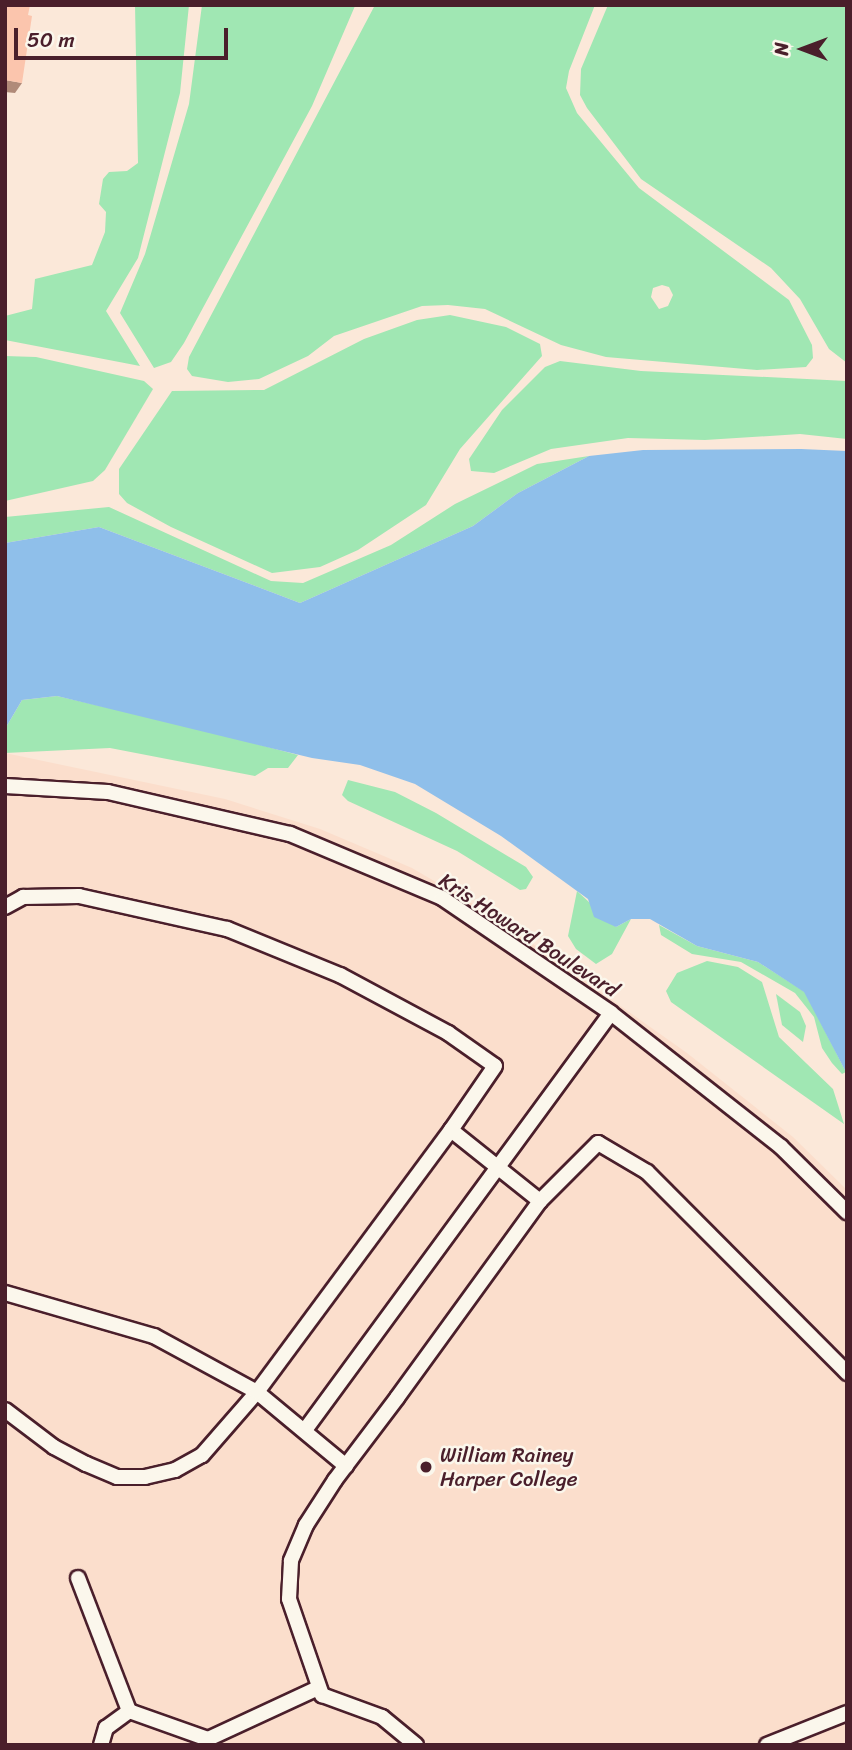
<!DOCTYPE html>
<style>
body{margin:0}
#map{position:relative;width:852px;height:1750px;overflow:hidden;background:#fbe8d9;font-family:Sriracha,sans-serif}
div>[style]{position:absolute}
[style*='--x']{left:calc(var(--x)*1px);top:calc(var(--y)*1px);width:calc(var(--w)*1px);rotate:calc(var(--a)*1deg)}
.built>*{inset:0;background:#fbdecc}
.green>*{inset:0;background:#a0e7b3}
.water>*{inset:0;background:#8fbfea}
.roads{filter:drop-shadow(2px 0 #4a1f2b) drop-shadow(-2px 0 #4a1f2b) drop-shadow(0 2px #4a1f2b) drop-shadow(0 -2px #4a1f2b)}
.lane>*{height:14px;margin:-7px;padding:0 7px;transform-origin:7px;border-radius:7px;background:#fbf7ec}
.shaded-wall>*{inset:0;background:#b08a79}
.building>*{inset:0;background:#fbc5ad}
.dots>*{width:19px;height:19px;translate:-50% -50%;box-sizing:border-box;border:4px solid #fbf7ec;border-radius:50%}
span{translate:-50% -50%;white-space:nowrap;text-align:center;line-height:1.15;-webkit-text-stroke:5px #fbf7ec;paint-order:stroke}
.street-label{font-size:21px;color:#4a1f2b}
.poi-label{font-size:21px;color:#4a1f2b}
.left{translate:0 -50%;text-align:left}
.frame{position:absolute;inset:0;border:7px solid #4a1f2b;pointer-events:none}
.north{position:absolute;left:768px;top:14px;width:70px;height:70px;-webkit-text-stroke:5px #fbf7ec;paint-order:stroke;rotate:270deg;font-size:19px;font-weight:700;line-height:28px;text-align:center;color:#4a1f2b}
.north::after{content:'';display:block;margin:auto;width:24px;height:32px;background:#4a1f2b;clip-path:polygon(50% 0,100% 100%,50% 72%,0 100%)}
.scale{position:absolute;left:14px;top:28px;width:214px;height:32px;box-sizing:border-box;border:4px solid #4a1f2b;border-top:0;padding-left:9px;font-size:21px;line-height:24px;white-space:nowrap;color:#4a1f2b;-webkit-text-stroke:5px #fbf7ec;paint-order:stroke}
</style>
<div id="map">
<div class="built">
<i style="clip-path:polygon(5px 753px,225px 799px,320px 829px,412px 868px,492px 915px,687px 1053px,793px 1137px,847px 1190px,847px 1745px,5px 1745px)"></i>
</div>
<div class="green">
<i style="clip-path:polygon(135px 5px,189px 5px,180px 93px,138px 258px,106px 311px,140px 366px,5px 340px,5px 316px,32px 309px,35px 279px,92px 265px,105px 232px,106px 212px,99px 204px,103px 179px,109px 172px,127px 171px,138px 163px)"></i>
<i style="clip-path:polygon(202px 5px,355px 6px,312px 106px,184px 343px,171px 362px,154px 368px,120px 313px,145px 254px,189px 104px)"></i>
<i style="clip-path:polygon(evenodd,375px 5px,595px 5px,569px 71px,566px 88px,577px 113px,639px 188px,789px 300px,812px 345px,813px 358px,806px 367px,757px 370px,606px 357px,561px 345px,485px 309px,448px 305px,422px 306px,334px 336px,308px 356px,259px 379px,228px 382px,192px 376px,187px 369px,189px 357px,375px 5px,662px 285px,669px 287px,673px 295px,668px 306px,659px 309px,651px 297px,653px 288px,662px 285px)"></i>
<i style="clip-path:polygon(608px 5px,847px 5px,847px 363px,829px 349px,800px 299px,771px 268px,641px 179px,587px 108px,580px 95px,581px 69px)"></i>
<i style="clip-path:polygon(450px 315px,506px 327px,540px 344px,542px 356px,460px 449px,426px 505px,358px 550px,320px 567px,272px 573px,171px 527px,127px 503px,119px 494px,119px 469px,172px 391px,264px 390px,364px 339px,417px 320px)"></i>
<i style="clip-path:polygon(5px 356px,36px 357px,144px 381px,153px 389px,105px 470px,93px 481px,5px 501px)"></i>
<i style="clip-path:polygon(560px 361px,641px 371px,847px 381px,847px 439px,800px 434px,705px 440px,628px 438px,551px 449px,494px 473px,471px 471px,469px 459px,502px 410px,545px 367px)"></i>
<i style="clip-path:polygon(589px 456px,518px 493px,473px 526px,300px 603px,99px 527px,5px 543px,5px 517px,109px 507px,271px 581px,303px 583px,391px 545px,455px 504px,537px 464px)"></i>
<i style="clip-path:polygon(57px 696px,209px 731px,298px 755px,288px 768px,268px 768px,255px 776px,110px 748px,5px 753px,5px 729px,22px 700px)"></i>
<i style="clip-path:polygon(348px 780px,395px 792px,436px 813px,526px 867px,533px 877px,526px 889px,520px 890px,457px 851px,348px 801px,342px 795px)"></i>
<i style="clip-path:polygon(577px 891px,616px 927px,631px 919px,612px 954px,596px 964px,576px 949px,568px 936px)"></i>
<i style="clip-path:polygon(659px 925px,697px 946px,758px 962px,805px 992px,846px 1072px,842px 1074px,832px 1063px,822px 1048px,814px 1017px,795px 993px,741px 962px,692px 954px,661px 935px)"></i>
<i style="clip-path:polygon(707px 961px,738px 967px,762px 982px,779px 1037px,833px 1089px,844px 1124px,671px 1002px,666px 991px,677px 973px)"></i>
<i style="clip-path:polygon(776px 994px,800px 1012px,806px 1026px,803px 1042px,782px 1025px)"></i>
</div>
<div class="water">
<i style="clip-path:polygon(801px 449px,847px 451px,847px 1074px,804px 992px,758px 962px,697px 946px,650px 919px,631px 919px,616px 927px,594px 917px,588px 899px,501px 836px,415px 784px,360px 765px,312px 758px,57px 696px,22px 700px,5px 729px,5px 543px,99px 527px,300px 603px,473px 526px,518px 493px,589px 456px,643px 450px)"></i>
</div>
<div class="roads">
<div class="lane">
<i style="--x:5;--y:786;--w:103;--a:3.3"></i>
<i style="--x:108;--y:792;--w:187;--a:13"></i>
<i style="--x:290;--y:834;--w:165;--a:22.8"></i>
<i style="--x:442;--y:898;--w:204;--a:34.2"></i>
<i style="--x:611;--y:1013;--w:216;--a:38.2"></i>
<i style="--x:781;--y:1147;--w:93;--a:44.6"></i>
<i style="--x:5;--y:907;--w:21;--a:-29"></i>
<i style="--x:23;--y:897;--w:56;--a:-1"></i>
<i style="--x:79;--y:896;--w:152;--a:12.6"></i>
<i style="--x:227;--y:929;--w:122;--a:22.2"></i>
<i style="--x:340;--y:975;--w:123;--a:28.2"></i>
<i style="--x:448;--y:1033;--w:57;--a:35.1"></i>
<i style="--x:495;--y:1066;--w:78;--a:124.5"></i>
<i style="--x:540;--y:1201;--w:82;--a:-45"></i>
<i style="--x:598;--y:1143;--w:57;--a:30.6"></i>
<i style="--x:647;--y:1172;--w:284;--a:45.1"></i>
<i style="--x:5;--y:1293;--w:155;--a:16.1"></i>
<i style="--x:154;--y:1336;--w:117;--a:28.5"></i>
<i style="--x:257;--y:1392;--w:84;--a:131.1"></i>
<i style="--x:202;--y:1455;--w:31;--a:151"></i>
<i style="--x:175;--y:1470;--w:31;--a:167"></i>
<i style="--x:145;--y:1477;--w:28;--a:180"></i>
<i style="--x:117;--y:1477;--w:34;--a:-157"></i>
<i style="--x:86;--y:1464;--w:36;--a:-152"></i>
<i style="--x:54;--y:1447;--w:61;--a:-142.9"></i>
<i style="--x:305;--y:1430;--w:517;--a:-53.73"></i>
<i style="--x:346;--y:1466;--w:116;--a:-140.3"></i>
<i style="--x:257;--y:1392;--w:326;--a:-53.5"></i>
<i style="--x:451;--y:1130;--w:114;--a:38.6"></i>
<i style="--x:540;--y:1201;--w:243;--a:126"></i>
<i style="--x:397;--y:1398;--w:103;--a:127.1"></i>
<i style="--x:335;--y:1480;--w:54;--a:122.8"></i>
<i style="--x:306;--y:1525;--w:39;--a:113"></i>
<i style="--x:291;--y:1561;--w:38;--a:93"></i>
<i style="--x:289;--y:1599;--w:102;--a:71"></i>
<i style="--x:322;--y:1695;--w:64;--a:20.1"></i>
<i style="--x:382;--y:1717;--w:44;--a:39.5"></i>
<i style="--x:78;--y:1578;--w:142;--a:69"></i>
<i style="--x:129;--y:1711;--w:84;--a:19.5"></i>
<i style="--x:208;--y:1739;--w:121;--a:-24.9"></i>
<i style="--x:101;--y:1745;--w:18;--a:-74"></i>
<i style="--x:106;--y:1728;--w:29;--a:-36"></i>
<i style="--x:767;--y:1745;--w:86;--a:-21.8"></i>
</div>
</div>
<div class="shaded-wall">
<i style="clip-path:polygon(5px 80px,22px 83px,15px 93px,5px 92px)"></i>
</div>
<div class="building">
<i style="clip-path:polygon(5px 5px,30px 5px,28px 15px,32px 16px,22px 83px,5px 80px)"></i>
</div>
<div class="dots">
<i style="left:426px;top:1467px;background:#4a1f2b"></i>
</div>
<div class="street-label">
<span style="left:529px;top:935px;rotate:33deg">Kris Howard Boulevard</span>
</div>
<div class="poi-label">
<span class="left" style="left:440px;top:1467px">William Rainey<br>Harper College</span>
</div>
<div class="frame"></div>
<div class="north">N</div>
<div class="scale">50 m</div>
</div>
